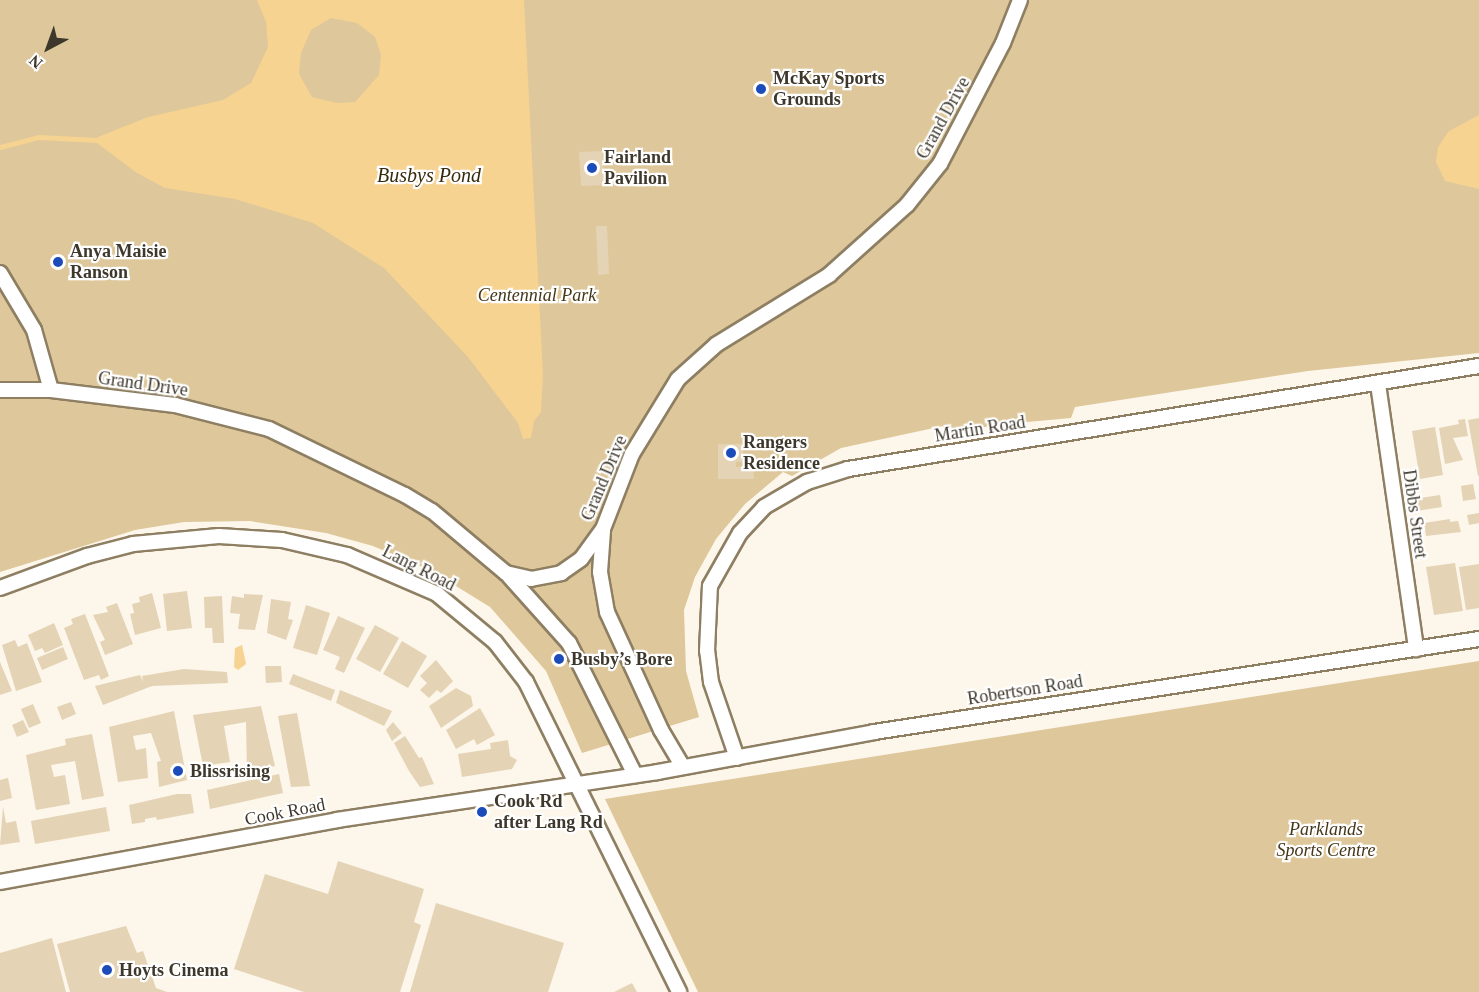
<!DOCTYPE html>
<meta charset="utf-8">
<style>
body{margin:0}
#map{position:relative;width:1479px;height:992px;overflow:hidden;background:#fdf6ea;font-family:"Times New Roman",serif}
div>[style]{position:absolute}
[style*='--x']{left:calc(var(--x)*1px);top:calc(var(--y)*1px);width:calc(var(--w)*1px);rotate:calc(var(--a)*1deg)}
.green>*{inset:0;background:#dec79a}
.water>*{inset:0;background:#f6d391}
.stream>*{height:4.5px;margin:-2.25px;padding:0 2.25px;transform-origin:2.25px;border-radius:2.25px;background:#f6d391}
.building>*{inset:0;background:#e4d3b5}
.roads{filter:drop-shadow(2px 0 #8e7f63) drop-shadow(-2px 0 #8e7f63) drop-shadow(0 2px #8e7f63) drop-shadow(0 -2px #8e7f63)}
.minor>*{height:14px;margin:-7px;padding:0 7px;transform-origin:7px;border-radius:7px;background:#fff}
.dots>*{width:16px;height:16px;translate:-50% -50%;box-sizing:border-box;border:3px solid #fff;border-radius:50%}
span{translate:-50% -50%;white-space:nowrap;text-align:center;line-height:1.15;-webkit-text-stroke:4.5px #fff;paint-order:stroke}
.poi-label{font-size:18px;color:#3e382c;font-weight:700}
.left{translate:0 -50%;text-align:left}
.street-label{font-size:18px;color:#3e382c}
.park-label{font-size:18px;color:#453619;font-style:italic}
.water-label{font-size:20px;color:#382a0c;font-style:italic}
.north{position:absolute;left:18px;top:18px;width:60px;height:60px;-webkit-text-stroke:4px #fff;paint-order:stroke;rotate:221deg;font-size:16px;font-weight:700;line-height:24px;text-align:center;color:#3e382c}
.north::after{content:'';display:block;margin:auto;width:21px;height:27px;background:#3e382c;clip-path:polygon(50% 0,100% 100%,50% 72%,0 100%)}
</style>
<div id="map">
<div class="green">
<i style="clip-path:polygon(0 0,1479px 0,1479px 353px,1308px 371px,1075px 407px,1071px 418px,994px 425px,947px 435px,943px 426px,841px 448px,792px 476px,783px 472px,745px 504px,716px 539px,695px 577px,684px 610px,686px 671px,699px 717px,582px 753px,546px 671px,490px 607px,430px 570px,373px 546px,326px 533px,250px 521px,184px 522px,135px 530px,0 572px)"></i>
<i style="clip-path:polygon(1479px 661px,1479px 992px,698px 992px,605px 799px)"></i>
</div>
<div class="water">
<i style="clip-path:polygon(evenodd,257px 0,524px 0,543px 375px,541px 412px,534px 421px,531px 438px,523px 439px,518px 423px,468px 357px,384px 268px,313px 223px,235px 199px,165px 188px,137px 173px,97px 143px,98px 137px,148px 117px,223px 100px,251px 83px,268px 47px,266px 22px,257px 0,331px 18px,357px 23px,375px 37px,381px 55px,379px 75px,355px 102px,337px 103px,312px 97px,299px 74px,301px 53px,311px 30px,331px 18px)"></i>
<i style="clip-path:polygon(1479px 115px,1479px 189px,1445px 181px,1436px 162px,1438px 147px,1449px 131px)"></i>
<i style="clip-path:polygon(242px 645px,246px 664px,238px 670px,234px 667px,235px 648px)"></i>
</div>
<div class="stream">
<i style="--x:0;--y:147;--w:40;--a:-14.4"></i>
<i style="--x:39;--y:137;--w:58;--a:3"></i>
</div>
<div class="building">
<i style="clip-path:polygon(602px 151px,605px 185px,581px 186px,579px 152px)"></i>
<i style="clip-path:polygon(596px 226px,607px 226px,609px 274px,598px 275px)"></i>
<i style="clip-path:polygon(1479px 418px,1479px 476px,1478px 476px,1468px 420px)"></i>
<i style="clip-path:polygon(1465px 419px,1468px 436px,1453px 438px,1463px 460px,1445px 464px,1439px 428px,1459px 424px,1458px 420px)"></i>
<i style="clip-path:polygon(1435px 427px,1443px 475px,1420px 479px,1412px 431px)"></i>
<i style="clip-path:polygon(754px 441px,768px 441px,768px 450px,754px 450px)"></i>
<i style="clip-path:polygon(718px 444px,743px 444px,743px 462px,736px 462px,736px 467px,753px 467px,754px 479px,718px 479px)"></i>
<i style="clip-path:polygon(1473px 484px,1476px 499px,1463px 501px,1461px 486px)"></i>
<i style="clip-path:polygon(1440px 495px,1442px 507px,1416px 511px,1414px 499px)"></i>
<i style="clip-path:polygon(1479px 513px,1479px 523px,1469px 525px,1467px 515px)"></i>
<i style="clip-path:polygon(1450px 519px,1450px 522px,1458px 521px,1461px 532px,1426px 536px,1424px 523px)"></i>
<i style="clip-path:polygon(1455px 563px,1463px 611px,1434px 615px,1426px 567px)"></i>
<i style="clip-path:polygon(1479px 564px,1479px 608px,1466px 610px,1459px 567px)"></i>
<i style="clip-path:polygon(187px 591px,192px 628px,167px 631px,163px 594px)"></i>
<i style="clip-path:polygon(152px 593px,161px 628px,135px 635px,130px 614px,134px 613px,132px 604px,140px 602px,139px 597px)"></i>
<i style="clip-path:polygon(244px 594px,263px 595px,255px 630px,238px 629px,240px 614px,230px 613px,232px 596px,244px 598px)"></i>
<i style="clip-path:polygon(222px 596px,224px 643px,213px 643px,212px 628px,205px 628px,204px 597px)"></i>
<i style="clip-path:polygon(271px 599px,291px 602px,288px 619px,293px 620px,286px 640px,267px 633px)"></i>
<i style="clip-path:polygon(117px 603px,133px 644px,105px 655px,100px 642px,105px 640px,93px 615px,108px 612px,106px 607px)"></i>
<i style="clip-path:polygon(306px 605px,330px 613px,317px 655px,293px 648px)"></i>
<i style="clip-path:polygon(85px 614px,109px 676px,101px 680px,99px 675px,84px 680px,64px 628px,73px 624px,71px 619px)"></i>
<i style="clip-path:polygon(338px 616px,365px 628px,344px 673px,335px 669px,340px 657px,323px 650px)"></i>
<i style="clip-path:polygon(54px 623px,63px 645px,45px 653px,42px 648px,35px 651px,28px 635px)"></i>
<i style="clip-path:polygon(375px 625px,399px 638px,380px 672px,356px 659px)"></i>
<i style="clip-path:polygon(15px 640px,18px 647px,27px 643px,42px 682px,16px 691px,2px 645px)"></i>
<i style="clip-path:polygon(402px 641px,427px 656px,408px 688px,383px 674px)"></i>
<i style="clip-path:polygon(63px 647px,68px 659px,42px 670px,37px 658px)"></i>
<i style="clip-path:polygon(436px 660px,453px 681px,441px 693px,437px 690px,429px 698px,420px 690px,427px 683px,420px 676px)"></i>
<i style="clip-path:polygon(0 662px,12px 691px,0 695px)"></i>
<i style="clip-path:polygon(265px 666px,281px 666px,282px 682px,266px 683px)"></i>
<i style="clip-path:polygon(184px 669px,227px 672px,228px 683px,152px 686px,103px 705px,95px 686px,140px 675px,143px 682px,142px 676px)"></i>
<i style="clip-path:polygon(293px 674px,335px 690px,331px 701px,289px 684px)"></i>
<i style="clip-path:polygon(456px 688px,471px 696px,473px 706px,441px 728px,429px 706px)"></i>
<i style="clip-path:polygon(340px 690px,392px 711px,384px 726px,336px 703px)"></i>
<i style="clip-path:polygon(71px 702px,76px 714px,62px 720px,57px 707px)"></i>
<i style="clip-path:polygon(33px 704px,41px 723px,29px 728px,21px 709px)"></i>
<i style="clip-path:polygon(261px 706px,275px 766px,247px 772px,246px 722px,224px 726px,230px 762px,203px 766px,193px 715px)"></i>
<i style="clip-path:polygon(480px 708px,495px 735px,477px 745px,474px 739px,456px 749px,446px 730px)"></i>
<i style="clip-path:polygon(174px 711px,187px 780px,159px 787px,157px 762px,161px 761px,151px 733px,133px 736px,136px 750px,146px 748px,148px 778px,118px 782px,109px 727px)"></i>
<i style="clip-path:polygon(297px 713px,310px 786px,291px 787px,278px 716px)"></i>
<i style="clip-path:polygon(23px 720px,29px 732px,17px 737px,12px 725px)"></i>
<i style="clip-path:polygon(393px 722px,402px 733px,392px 741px,386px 730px)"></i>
<i style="clip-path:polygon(92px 734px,104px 796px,82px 800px,75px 761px,51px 765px,54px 777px,65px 775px,70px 804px,36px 810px,26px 755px,66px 745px,65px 739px)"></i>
<i style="clip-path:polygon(405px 736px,419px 758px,422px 757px,434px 784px,420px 787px,409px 771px,394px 743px)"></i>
<i style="clip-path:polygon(508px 740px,510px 756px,517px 760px,512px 769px,462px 777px,458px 754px,491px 749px,490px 743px)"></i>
<i style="clip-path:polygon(279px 774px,283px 793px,210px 809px,207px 790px)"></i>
<i style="clip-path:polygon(8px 778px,12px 798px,0 801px,0 780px)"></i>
<i style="clip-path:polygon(177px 794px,191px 794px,194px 813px,157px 820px,156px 817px,145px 819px,145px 822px,132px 824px,129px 805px)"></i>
<i style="clip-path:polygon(3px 807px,6px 823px,16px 821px,20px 842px,0 845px)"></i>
<i style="clip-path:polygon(106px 807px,110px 831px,35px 844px,31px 821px)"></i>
<i style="clip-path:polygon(338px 861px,424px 889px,414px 922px,421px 925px,400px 992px,304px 992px,234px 969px,265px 874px,328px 894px)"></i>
<i style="clip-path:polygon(436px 903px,564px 943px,548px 992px,410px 992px)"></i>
<i style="clip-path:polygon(126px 926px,137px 953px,143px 951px,156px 988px,167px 992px,70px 992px,57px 944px)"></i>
<i style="clip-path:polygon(52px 938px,66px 992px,0 992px,0 953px)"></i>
<i style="clip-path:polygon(632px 983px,637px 992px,614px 992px)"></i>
</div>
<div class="roads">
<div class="minor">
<i style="--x:0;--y:273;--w:66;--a:59.2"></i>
<i style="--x:34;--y:330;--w:62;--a:74.2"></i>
<i style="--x:1378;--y:384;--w:268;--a:81.8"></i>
<i style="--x:0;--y:390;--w:51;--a:0"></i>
<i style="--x:51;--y:390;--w:125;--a:6.9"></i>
<i style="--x:175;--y:405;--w:97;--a:14.3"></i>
<i style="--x:269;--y:429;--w:151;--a:25.9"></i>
<i style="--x:405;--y:495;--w:31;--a:31"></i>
<i style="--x:432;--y:511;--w:97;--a:40"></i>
<i style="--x:506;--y:573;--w:26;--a:13"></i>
<i style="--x:531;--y:579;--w:31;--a:-11"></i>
<i style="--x:561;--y:573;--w:24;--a:-35"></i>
<i style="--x:581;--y:559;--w:37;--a:-54"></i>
<i style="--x:603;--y:529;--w:80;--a:-68.9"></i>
<i style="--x:632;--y:454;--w:88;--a:-58.5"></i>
<i style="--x:678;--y:379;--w:52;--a:-41.9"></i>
<i style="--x:717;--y:344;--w:132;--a:-31.6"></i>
<i style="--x:829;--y:275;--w:105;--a:-41.9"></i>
<i style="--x:907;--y:205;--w:53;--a:-51.2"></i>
<i style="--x:940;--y:164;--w:136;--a:-62.5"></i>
<i style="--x:1003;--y:43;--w:46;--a:-68.4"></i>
<i style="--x:603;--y:531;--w:41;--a:94.2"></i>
<i style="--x:600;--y:572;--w:41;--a:80.1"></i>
<i style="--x:607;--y:612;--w:130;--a:65.4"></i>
<i style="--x:661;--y:730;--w:43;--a:59.3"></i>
<i style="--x:509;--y:576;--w:90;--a:48.2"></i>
<i style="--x:569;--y:643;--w:148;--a:63.4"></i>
<i style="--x:0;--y:588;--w:93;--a:-20.2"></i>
<i style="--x:87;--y:556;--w:48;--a:-14.6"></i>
<i style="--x:133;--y:544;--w:86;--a:-5.3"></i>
<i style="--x:219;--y:536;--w:63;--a:3.6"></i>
<i style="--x:282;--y:540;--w:67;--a:13"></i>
<i style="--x:347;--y:555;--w:98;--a:23.4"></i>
<i style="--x:437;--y:594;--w:75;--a:39.6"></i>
<i style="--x:495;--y:642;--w:51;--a:52.2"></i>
<i style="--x:526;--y:682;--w:346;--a:63.7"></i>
<i style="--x:737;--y:758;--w:80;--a:-108.9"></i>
<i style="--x:711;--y:682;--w:31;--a:-97"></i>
<i style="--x:707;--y:651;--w:65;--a:-87.4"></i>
<i style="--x:710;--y:586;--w:61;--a:-60.5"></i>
<i style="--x:740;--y:533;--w:35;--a:-47"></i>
<i style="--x:764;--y:507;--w:50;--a:-30.2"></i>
<i style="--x:807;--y:482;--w:43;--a:-17.6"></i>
<i style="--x:848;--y:469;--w:639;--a:-9.27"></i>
<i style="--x:0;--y:882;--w:343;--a:-10.4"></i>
<i style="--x:337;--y:820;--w:324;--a:-8.5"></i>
<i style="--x:657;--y:772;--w:221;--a:-10.4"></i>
<i style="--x:874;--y:732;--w:612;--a:-8.74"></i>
</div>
</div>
<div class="dots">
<i style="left:761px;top:89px;background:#1c4cb9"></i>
<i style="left:592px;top:168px;background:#1c4cb9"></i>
<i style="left:58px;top:262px;background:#1c4cb9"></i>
<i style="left:731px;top:453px;background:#1c4cb9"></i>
<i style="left:559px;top:659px;background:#1c4cb9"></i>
<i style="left:178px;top:771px;background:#1c4cb9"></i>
<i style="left:482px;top:812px;background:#1c4cb9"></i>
<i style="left:107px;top:970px;background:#1c4cb9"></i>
</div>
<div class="poi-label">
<span class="left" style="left:773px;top:89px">McKay Sports<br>Grounds</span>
<span class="left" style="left:604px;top:168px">Fairland<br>Pavilion</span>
<span class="left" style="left:70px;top:262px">Anya Maisie<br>Ranson</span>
<span class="left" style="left:743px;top:453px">Rangers<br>Residence</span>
<span class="left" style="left:571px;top:659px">Busby’s Bore</span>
<span class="left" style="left:190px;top:771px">Blissrising</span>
<span class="left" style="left:494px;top:812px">Cook Rd<br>after Lang Rd</span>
<span class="left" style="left:119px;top:970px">Hoyts Cinema</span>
</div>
<div class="street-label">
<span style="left:943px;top:118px;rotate:-61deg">Grand Drive</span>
<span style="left:143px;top:384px;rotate:8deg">Grand Drive</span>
<span style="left:980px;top:429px;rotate:-9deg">Martin Road</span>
<span style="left:604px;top:478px;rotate:-67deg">Grand Drive</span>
<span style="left:1415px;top:514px;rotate:82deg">Dibbs Street</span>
<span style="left:419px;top:568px;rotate:27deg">Lang Road</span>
<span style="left:1025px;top:690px;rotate:-9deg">Robertson Road</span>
<span style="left:285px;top:812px;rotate:-11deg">Cook Road</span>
</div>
<div class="park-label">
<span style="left:537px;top:295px">Centennial Park</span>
<span style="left:1326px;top:840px">Parklands<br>Sports Centre</span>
</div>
<div class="water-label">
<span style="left:429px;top:175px">Busbys Pond</span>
</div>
<div class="north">N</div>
</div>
